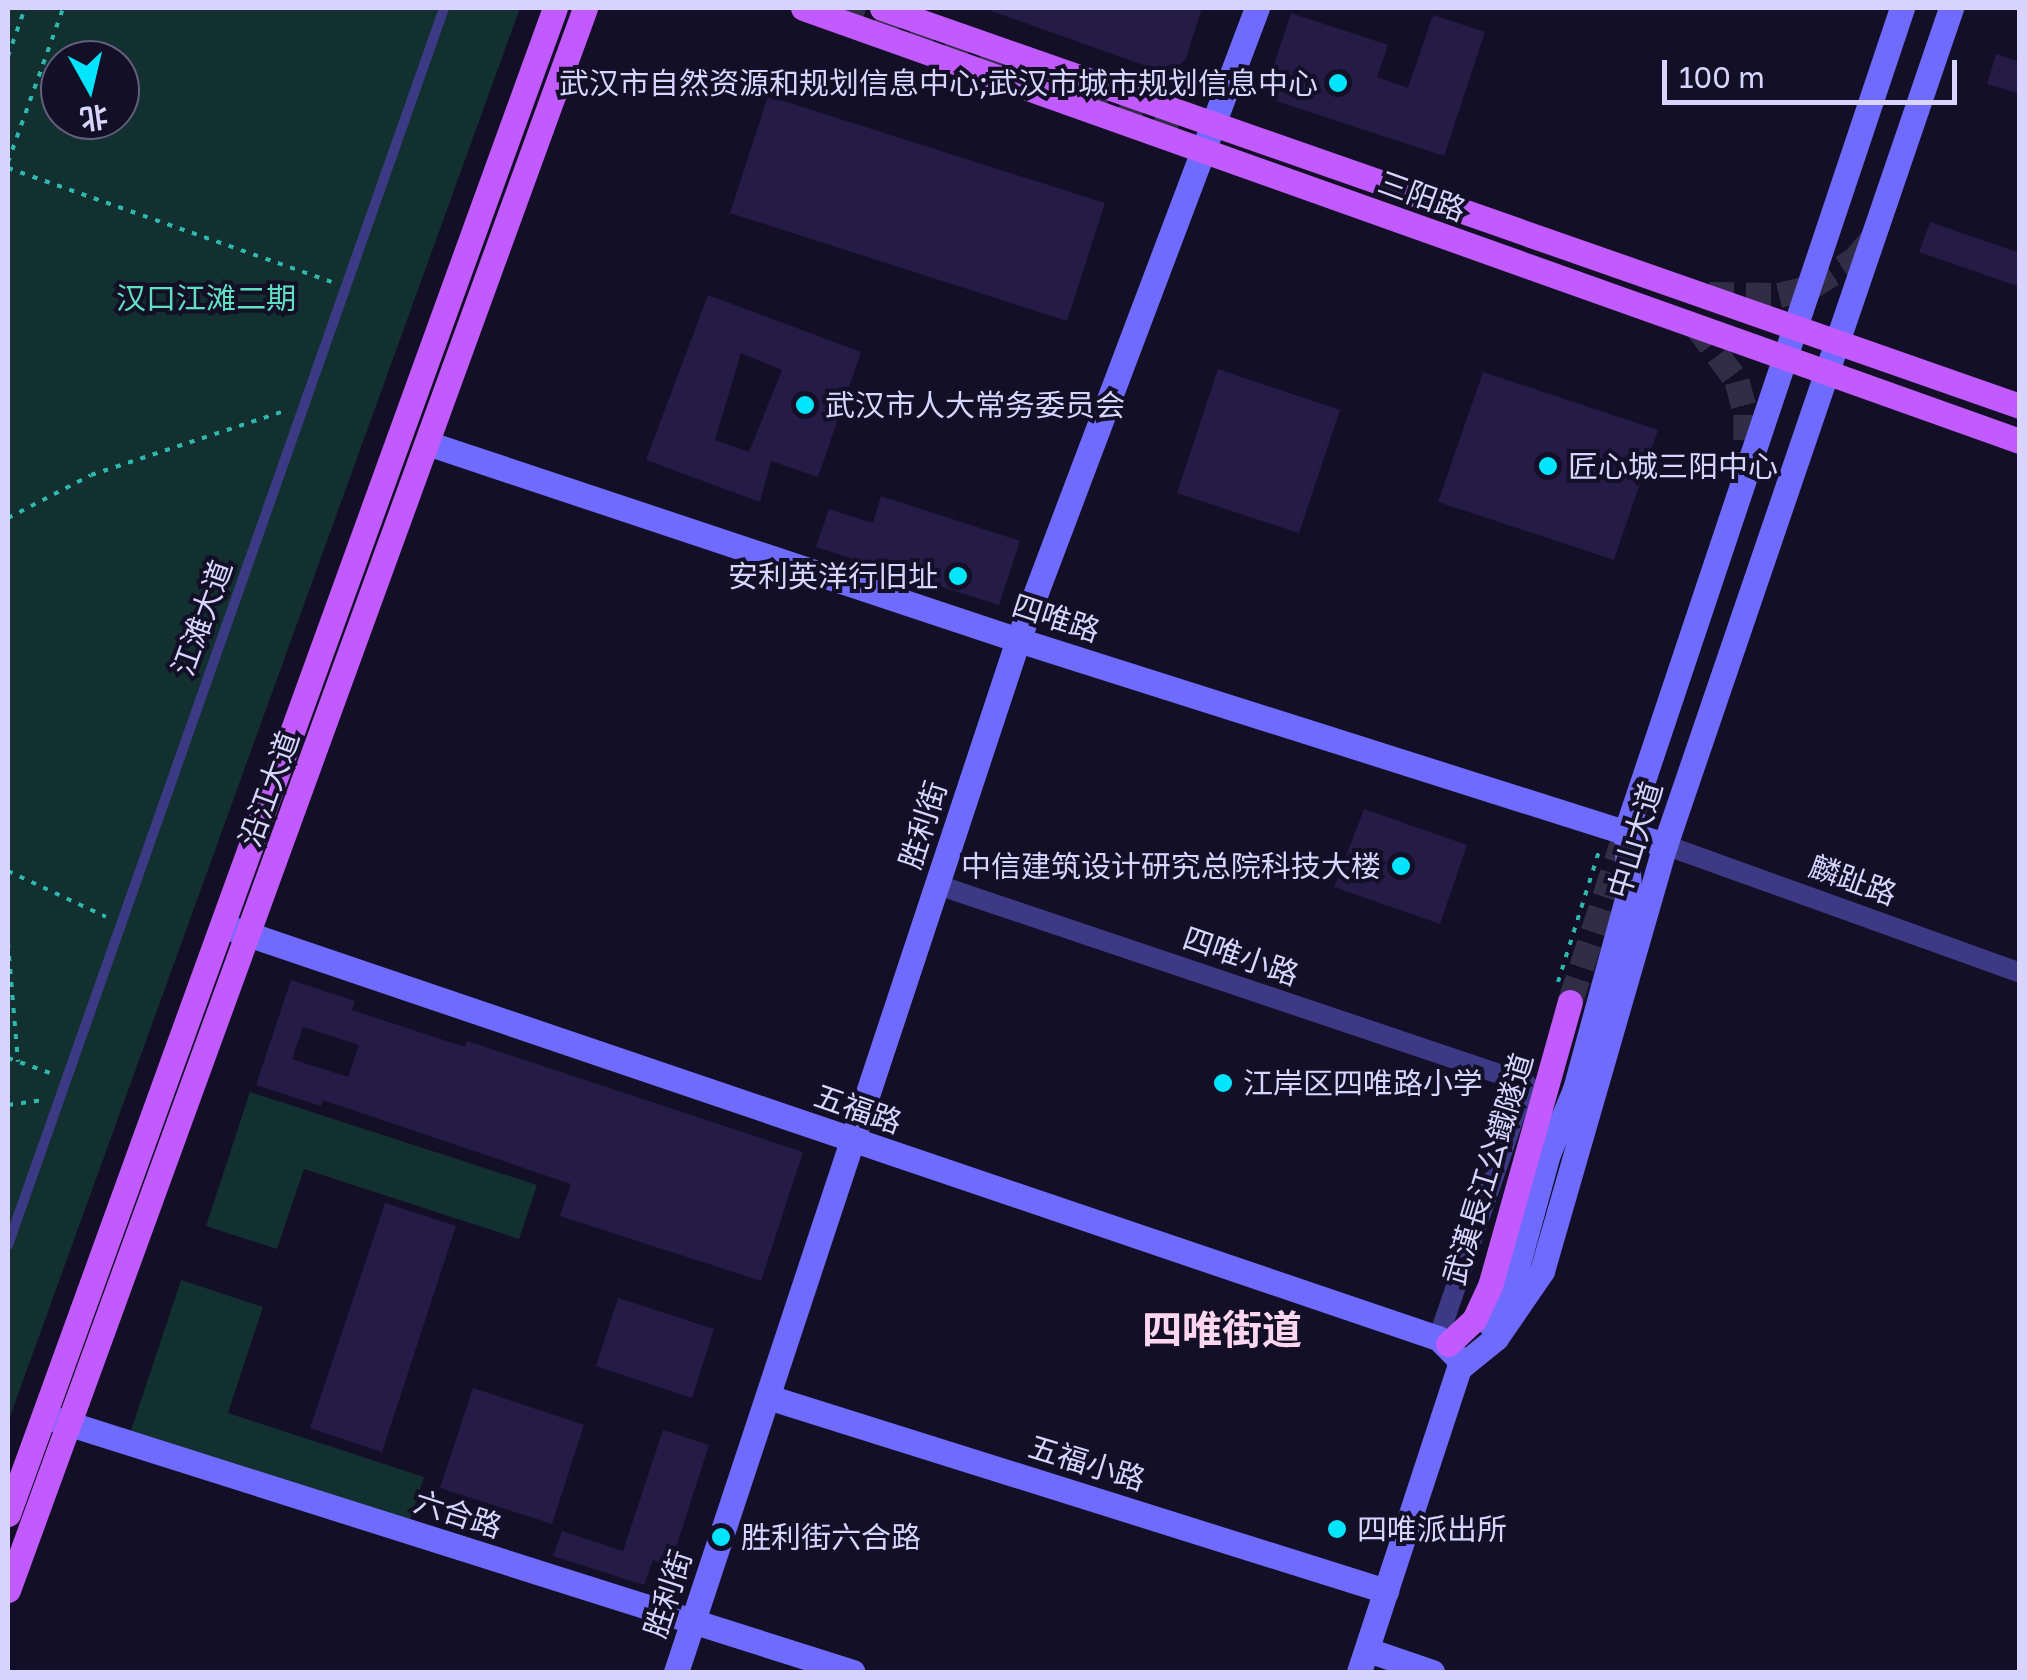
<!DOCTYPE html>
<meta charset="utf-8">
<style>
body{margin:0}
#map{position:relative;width:2027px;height:1680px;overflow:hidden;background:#130f26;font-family:"Golos Text","Noto Sans SC",sans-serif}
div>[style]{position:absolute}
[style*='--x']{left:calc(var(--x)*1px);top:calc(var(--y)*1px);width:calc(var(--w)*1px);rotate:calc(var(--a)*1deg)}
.green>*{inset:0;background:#12302f}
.building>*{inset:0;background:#241b47}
.primary-tunnel>*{height:25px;margin-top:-12.5px;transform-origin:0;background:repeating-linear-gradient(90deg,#312d47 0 25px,transparent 0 37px)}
.path>*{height:4px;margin-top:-2px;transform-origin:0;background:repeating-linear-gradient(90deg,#2fb8b0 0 5px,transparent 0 13px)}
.lane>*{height:10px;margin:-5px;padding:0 5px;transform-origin:5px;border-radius:5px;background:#3d3a85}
.street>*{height:20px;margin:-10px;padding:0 10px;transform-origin:10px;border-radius:10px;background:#3d3a85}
.secondary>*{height:25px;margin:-12.5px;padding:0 12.5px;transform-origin:12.5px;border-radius:12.5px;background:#6f6bff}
.primary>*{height:25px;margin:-12.5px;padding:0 12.5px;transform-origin:12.5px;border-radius:12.5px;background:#c25bff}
.dots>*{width:28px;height:28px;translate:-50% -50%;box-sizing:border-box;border:5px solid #130f26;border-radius:50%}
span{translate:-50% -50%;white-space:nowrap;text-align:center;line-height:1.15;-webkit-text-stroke:8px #130f26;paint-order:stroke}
.poi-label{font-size:30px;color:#d9d4ff}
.right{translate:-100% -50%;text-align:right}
.left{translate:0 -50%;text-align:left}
.street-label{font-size:30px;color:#d9d4ff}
.park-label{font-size:30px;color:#5fe0c0}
.district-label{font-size:40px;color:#ffd6f0;font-weight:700}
.frame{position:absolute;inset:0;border:10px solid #d9d4ff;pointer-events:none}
.north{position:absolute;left:40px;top:40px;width:100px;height:100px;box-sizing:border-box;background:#130f26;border:2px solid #625e7d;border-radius:50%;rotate:172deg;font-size:28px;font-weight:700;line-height:40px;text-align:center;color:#d9d4ff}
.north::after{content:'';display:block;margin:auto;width:35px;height:45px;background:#00e5ff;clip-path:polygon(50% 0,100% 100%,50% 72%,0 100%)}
.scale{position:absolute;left:1662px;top:60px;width:295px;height:45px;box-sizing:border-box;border:5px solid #d9d4ff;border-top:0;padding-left:12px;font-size:30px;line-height:35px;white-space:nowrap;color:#d9d4ff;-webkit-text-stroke:8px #130f26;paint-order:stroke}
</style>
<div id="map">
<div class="green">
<i style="clip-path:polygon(evenodd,8px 8px,520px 8px,8px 1422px,8px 8px,60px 60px,120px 60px,120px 120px,60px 120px,60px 60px)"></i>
<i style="clip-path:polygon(250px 1092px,537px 1185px,519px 1239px,304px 1169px,277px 1249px,206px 1226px)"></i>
<i style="clip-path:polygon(181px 1280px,263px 1307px,228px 1413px,424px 1477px,409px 1523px,130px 1433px)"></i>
</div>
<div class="building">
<i style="clip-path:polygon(983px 8px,1202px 8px,1186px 58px,1176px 70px,1160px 71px)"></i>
<i style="clip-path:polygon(1291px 13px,1388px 45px,1377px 77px,1408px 88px,1433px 15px,1485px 32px,1444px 156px,1276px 101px,1285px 74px,1272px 70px)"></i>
<i style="clip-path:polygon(1996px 54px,2020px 62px,2020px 94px,1987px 84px)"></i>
<i style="clip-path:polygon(768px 96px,1105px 203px,1067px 321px,730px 213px)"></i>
<i style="clip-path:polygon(1930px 222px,2020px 253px,2020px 287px,1919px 252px)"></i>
<i style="clip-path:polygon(evenodd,708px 295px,861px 352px,818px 477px,771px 461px,760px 502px,646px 460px,708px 295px,741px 353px,782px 370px,749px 452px,715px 440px,741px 353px)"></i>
<i style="clip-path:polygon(1218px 369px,1340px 410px,1299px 533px,1177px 493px)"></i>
<i style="clip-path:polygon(1483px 372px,1658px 430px,1614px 560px,1438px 502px)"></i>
<i style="clip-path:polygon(881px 496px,1020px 541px,999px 605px,816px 547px,829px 509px,873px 523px)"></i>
<i style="clip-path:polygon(1364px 809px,1467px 845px,1440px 924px,1334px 887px)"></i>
<i style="clip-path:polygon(evenodd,291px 980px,355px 1001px,352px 1010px,465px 1047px,467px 1041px,803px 1152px,761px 1281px,560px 1216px,571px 1184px,323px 1100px,321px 1106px,256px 1085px,291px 980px,303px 1027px,359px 1045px,348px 1077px,292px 1059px,303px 1027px)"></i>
<i style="clip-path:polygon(385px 1203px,456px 1226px,382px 1452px,310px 1428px)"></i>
<i style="clip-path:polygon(618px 1298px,714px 1329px,692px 1398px,596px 1366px)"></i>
<i style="clip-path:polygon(473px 1388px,584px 1425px,552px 1524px,440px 1488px)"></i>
<i style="clip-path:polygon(663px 1430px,709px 1445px,670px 1566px,653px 1560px,644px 1585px,553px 1556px,562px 1531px,623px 1551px)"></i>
</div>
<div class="primary-tunnel">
<i style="--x:840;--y:8;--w:366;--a:19"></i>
<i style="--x:1709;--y:294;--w:70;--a:0.8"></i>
<i style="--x:1779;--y:295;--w:33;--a:-14"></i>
<i style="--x:1811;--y:287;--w:52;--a:-32.5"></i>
<i style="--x:1855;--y:259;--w:30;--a:-50"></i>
<i style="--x:1696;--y:325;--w:69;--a:53.8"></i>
<i style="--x:1737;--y:381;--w:34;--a:75"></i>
<i style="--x:1746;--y:414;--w:50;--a:90"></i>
<i style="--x:1570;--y:1002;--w:176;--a:-71.8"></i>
</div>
<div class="path">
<i style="--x:8;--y:56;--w:51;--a:-70.5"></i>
<i style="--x:8;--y:162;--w:164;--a:-70.3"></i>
<i style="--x:8;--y:168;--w:343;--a:19.4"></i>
<i style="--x:8;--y:518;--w:93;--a:-27.4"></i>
<i style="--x:91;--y:475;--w:204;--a:-18.3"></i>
<i style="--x:8;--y:871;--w:108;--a:25.1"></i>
<i style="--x:8;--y:943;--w:119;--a:85.2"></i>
<i style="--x:1558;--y:982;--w:140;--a:-72.6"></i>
<i style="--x:8;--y:1058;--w:48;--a:19.6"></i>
<i style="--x:8;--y:1105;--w:34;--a:-8"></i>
</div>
<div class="lane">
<i style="--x:8;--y:1245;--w:1312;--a:-70.58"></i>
</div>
<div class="street">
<i style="--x:1665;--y:845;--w:377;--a:19.8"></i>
<i style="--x:938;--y:885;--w:620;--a:18.61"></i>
<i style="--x:1526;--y:1083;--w:270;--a:109"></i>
</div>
<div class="secondary">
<i style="--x:430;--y:444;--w:620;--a:18.43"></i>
<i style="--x:1018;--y:640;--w:679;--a:17.58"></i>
<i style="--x:227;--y:927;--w:1279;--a:18.75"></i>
<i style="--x:1438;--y:1338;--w:28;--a:45"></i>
<i style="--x:1489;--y:1323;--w:51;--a:-60.9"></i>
<i style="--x:1514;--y:1278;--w:129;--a:-74.7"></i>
<i style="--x:1548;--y:1154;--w:70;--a:-67.4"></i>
<i style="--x:1575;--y:1089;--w:205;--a:-74.7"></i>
<i style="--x:1629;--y:891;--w:60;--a:-92.9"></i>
<i style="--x:1626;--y:831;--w:868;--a:-71.46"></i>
<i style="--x:768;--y:1397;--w:648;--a:17.43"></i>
<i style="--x:48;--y:1417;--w:844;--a:17.58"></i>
<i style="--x:1368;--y:1650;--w:68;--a:19"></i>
<i style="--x:676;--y:1672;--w:1087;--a:-71.67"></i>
<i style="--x:1018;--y:640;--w:676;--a:-69.29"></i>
<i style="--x:1359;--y:1672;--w:320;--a:-71.8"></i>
<i style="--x:1459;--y:1368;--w:48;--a:-39"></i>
<i style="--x:1496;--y:1338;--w:81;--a:-55.5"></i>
<i style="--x:1542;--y:1271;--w:443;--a:-73.9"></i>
<i style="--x:1665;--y:845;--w:885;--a:-71.13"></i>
</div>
<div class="primary">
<i style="--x:803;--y:8;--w:1292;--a:19.59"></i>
<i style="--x:882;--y:8;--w:1206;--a:19.28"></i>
<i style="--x:1448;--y:1344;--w:35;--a:-43"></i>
<i style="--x:1474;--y:1320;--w:38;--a:-65"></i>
<i style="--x:1490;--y:1286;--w:295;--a:-74.3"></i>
<i style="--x:8;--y:1514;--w:1602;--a:-70.04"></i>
<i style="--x:8;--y:1590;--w:1684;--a:-69.96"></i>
</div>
<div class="dots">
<i style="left:1338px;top:83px;background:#00e5ff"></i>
<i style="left:805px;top:405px;background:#00e5ff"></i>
<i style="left:1548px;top:466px;background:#00e5ff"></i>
<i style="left:958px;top:576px;background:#00e5ff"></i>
<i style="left:1401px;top:866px;background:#00e5ff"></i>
<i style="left:1223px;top:1083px;background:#00e5ff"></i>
<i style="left:1337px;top:1529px;background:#00e5ff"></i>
<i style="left:721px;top:1537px;background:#00e5ff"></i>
</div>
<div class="poi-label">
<span class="right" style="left:1318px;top:83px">武汉市自然资源和规划信息中心;武汉市城市规划信息中心</span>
<span class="left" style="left:825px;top:405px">武汉市人大常务委员会</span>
<span class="left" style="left:1568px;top:466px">匠心城三阳中心</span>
<span class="right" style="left:938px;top:576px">安利英洋行旧址</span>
<span class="right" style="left:1381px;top:866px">中信建筑设计研究总院科技大楼</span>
<span class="left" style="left:1243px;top:1083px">江岸区四唯路小学</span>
<span class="left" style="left:1357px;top:1529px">四唯派出所</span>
<span class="left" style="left:741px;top:1537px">胜利街六合路</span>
</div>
<div class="street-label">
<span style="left:1422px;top:196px;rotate:20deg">三阳路</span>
<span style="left:202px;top:618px;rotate:-70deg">江滩大道</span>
<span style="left:1056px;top:618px;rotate:18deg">四唯路</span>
<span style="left:269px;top:789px;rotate:-70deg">沿江大道</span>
<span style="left:923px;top:825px;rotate:-72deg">胜利街</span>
<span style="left:1635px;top:840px;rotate:-73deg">中山大道</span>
<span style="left:1853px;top:880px;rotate:20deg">麟趾路</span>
<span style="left:1241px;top:956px;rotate:19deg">四唯小路</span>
<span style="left:858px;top:1109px;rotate:19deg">五福路</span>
<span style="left:1488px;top:1169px;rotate:-73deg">武漢長江公鐵隧道</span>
<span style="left:1087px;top:1463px;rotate:17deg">五福小路</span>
<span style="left:458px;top:1514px;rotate:18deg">六合路</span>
<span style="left:668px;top:1594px;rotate:-72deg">胜利街</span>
</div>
<div class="park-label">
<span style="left:206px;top:298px">汉口江滩二期</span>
</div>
<div class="district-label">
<span style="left:1222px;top:1329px">四唯街道</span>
</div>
<div class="frame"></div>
<div class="north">北</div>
<div class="scale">100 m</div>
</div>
